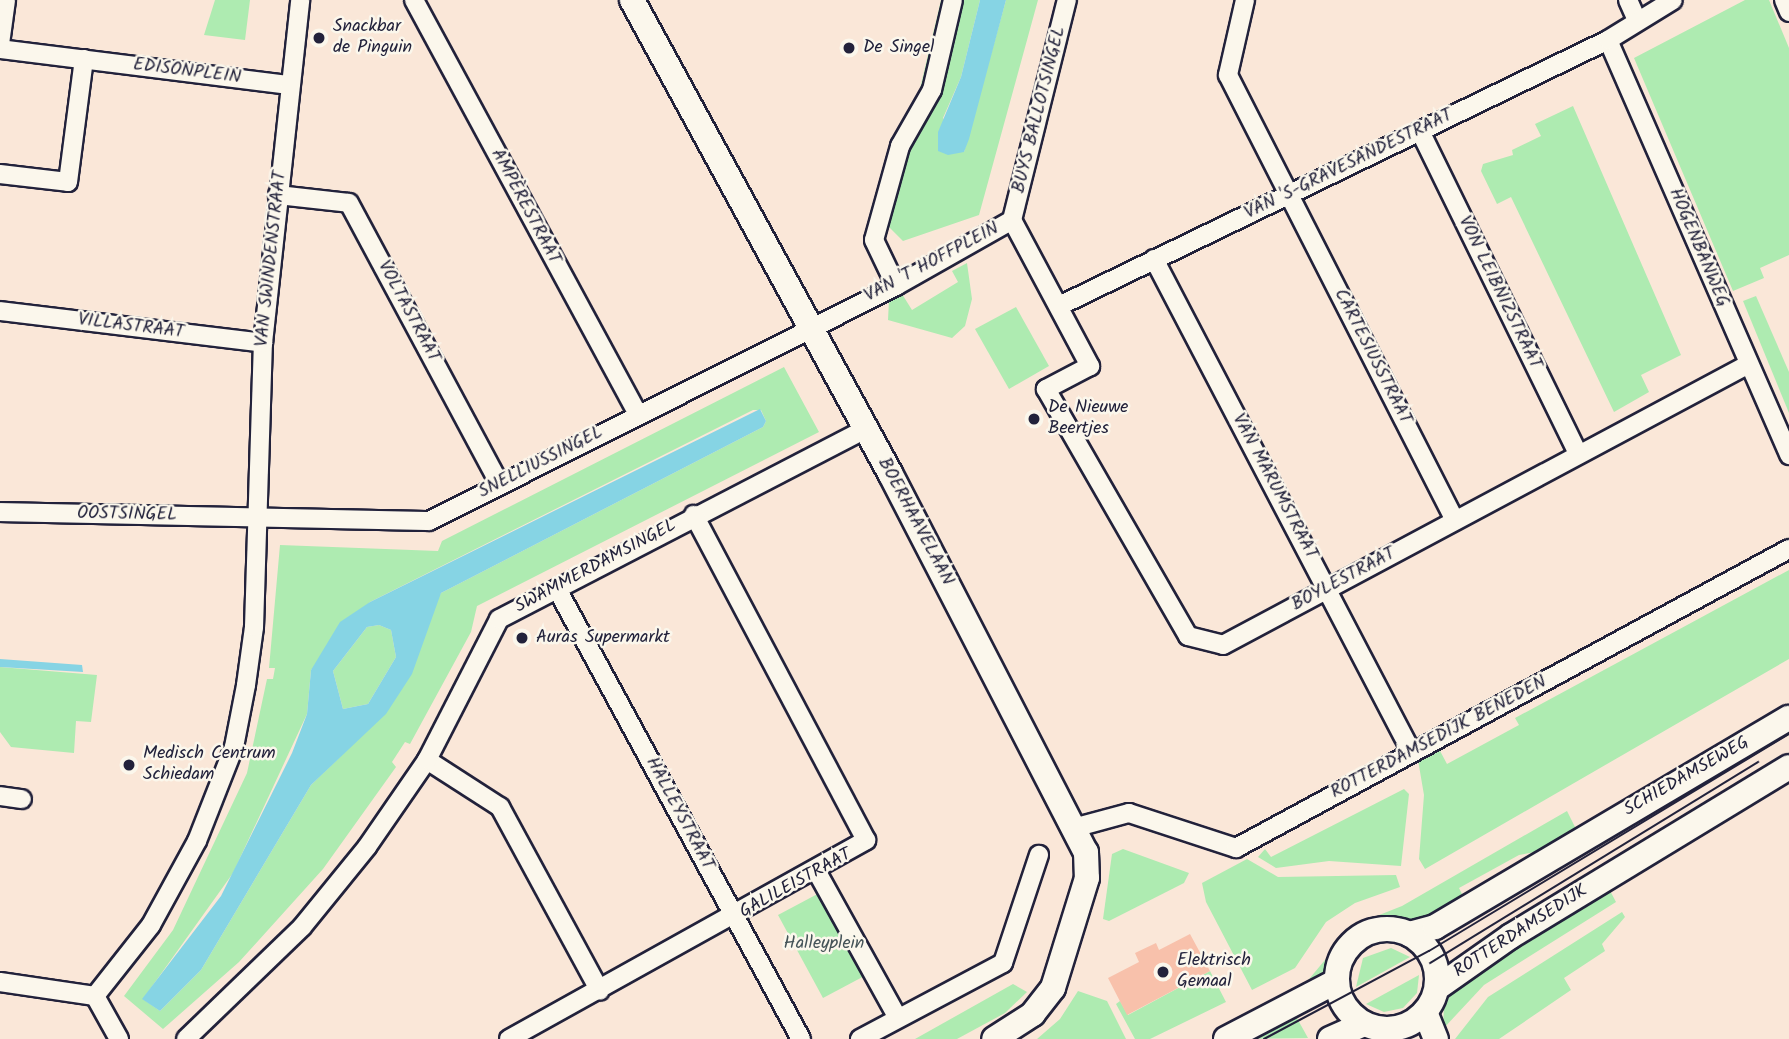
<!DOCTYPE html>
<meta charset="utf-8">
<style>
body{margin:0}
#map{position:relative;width:1789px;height:1039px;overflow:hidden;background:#fae7d8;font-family:Kalam,sans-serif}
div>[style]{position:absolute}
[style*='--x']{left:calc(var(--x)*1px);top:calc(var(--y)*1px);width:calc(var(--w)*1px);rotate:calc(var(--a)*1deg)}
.green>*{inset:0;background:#aeebb1}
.water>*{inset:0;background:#86d4e4}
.building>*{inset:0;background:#f8c1ab}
.roads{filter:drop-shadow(2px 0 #22223b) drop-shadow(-2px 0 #22223b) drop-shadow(0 2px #22223b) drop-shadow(0 -2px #22223b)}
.street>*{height:18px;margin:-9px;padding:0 9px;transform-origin:9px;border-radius:9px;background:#fbf7ec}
.secondary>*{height:24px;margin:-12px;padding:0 12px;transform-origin:12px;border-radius:12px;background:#fbf7ec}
.secondary>.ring{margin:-12px;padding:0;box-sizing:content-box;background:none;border:24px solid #fbf7ec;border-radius:50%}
.tram>*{height:2px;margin:-1px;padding:0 1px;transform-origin:1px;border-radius:1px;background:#22223b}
.dots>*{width:19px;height:19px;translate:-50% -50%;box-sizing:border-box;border:4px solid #fbf7ec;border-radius:50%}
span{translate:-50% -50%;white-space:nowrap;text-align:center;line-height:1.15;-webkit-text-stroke:5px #fbf7ec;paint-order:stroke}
.poi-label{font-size:18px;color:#22223b}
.left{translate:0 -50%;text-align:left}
.street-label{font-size:18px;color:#22223b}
.park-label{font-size:18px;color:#455458}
</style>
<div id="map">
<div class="green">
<i style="clip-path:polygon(215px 0,250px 0,245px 40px,204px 35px)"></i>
<i style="clip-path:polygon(941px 0,980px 0,961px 77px,943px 118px,964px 152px,1006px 0,1038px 0,979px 215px,903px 241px,889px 227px,890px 215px)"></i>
<i style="clip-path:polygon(1745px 0,1769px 0,1789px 48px,1789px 255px,1760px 268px,1764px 278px,1733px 291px,1634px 58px)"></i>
<i style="clip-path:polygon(1573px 106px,1681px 355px,1641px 375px,1649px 392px,1614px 412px,1511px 197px,1497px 204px,1481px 171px,1483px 164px,1513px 155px,1512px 150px,1541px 136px,1535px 124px)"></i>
<i style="clip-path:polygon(967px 263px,972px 299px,965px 326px,952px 338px,888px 320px,889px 300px,902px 294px,912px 310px,958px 282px,952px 271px)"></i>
<i style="clip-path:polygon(1756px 296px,1789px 372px,1789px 413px,1743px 301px)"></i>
<i style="clip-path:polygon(1016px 307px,1049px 366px,1009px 389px,975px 329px)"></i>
<i style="clip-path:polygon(evenodd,784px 367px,819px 432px,477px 606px,471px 632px,410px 744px,405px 742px,392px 762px,396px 767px,323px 869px,239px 962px,163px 1029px,124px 996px,173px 930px,247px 773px,267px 679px,273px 679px,275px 668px,269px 668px,280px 545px,438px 551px,442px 541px,784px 367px,753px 410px,761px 410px,766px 421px,763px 427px,441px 593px,340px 757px,311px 785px,201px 970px,160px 1011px,143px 999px,233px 873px,307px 714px,311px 670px,370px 602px,753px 410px)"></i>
<i style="clip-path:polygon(1789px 570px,1789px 659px,1425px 869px,1419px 859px,1424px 795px,1418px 760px,1439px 749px,1447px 764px,1519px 725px,1515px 718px)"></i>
<i style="clip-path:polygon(379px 625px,391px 630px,396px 657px,368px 704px,343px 709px,333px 671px,367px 627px)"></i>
<i style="clip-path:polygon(0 667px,97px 675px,91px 722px,76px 721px,74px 753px,11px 747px,0 732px)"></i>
<i style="clip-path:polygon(1404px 789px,1409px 794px,1401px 866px,1329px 861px,1276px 868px,1258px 857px,1265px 849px,1271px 857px)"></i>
<i style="clip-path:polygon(1567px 811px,1577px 831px,1547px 850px,1519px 855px,1459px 888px,1462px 894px,1444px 914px,1407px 924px,1378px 921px,1356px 930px,1341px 942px,1320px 978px,1305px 984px,1354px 925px,1402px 906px)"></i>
<i style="clip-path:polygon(1123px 849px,1189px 873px,1184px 883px,1109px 921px,1103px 919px,1112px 854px)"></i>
<i style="clip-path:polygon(1247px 859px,1278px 877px,1396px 875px,1400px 887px,1355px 903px,1326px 922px,1295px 968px,1252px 990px,1206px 902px,1202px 883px)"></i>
<i style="clip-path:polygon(1607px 885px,1616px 902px,1484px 985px,1443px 1029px,1444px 1006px,1454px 988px)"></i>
<i style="clip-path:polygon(825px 890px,870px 973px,823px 998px,778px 915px)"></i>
<i style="clip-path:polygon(1622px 912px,1625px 917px,1602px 944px,1605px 951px,1564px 978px,1571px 990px,1499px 1039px,1455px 1039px,1488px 997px)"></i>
<i style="clip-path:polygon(1391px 948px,1410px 957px,1356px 987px,1363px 958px)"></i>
<i style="clip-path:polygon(1210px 971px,1226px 1002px,1150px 1039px,1135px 1039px,1116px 1004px,1120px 1001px,1128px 1015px)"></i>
<i style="clip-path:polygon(1419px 975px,1417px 993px,1403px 1008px,1384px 1012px,1366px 1004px)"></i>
<i style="clip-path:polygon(1013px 984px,1027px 992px,1005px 1013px,957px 1039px,915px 1039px)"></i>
<i style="clip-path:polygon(1078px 991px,1107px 1001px,1126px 1039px,1037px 1039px,1060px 1019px)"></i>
<i style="clip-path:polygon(1293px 1011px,1308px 1038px,1242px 1039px)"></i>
</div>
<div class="water">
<i style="clip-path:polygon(980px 0,1006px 0,969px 139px,964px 152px,948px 155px,938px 151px,938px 132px,961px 77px)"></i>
<i style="clip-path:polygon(evenodd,760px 409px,766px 421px,763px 427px,441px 593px,412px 674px,386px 714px,311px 785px,201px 970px,160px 1011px,142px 999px,221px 896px,292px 753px,307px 714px,311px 670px,340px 622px,370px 602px,760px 409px,379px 625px,391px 630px,396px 657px,368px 704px,343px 709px,333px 671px,367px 627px,379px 625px)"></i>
<i style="clip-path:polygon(0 659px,82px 665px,83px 672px,0 667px)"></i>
</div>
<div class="building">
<i style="clip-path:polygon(1190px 934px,1210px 971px,1127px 1015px,1108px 978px,1139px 962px,1135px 953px,1156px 943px,1159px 950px)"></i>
</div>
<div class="roads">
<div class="street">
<i style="--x:414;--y:0;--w:469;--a:61.6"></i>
<i style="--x:1245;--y:0;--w:77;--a:102.8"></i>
<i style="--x:1228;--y:75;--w:500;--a:63"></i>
<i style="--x:1628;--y:0;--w:22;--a:66"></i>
<i style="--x:1784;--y:0;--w:13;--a:67"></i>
<i style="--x:1608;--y:40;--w:453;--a:66.4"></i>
<i style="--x:0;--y:44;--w:44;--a:-82.2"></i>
<i style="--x:0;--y:49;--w:291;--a:7.1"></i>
<i style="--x:1420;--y:131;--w:360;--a:63.9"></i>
<i style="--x:0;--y:174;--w:68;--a:6.7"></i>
<i style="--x:68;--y:182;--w:124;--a:-82.6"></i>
<i style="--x:278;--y:195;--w:71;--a:6.4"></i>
<i style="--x:349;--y:203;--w:320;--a:61.8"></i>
<i style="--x:1012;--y:220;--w:227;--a:-76"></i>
<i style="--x:1154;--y:259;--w:557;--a:62.42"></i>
<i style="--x:896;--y:286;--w:51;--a:-115.6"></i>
<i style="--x:874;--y:240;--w:98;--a:-74.5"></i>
<i style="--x:900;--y:146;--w:64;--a:-60.3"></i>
<i style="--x:932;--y:90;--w:92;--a:-76.9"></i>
<i style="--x:1059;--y:306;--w:610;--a:-25.85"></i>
<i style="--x:1608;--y:40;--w:76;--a:-31.6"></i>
<i style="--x:0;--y:311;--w:265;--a:6.9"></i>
<i style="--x:0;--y:512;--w:429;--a:1.2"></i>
<i style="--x:429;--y:521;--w:523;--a:-26.71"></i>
<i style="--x:896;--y:286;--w:133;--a:-29.6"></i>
<i style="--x:1012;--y:220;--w:166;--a:61.9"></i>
<i style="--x:1090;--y:366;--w:50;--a:152.4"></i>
<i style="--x:1046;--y:389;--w:285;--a:60.1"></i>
<i style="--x:1188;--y:636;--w:36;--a:14"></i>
<i style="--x:1223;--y:645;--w:596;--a:-28.11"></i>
<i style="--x:557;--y:589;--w:512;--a:61.53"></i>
<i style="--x:427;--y:760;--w:87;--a:32.8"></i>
<i style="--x:500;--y:807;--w:209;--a:61.5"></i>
<i style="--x:0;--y:796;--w:22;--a:8"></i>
<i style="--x:1077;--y:827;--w:54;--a:-15.1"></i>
<i style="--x:1129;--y:813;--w:113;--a:18.1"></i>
<i style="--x:1236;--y:848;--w:629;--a:-28.4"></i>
<i style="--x:817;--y:872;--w:167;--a:61"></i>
<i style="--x:0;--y:982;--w:96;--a:8.4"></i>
<i style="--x:119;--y:1039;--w:49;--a:-119.2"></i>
<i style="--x:95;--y:996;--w:90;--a:-51.7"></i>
<i style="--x:151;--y:925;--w:96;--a:-61.3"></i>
<i style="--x:197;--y:841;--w:101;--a:-68.5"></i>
<i style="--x:234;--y:747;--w:63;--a:-79"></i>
<i style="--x:246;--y:685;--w:59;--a:-82.1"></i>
<i style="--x:254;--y:627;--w:284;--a:-88.2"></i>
<i style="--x:263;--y:343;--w:345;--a:-83.8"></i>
<i style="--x:186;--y:1039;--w:161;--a:-44"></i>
<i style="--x:302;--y:927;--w:103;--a:-50.9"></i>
<i style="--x:367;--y:847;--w:106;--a:-55.4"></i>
<i style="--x:427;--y:760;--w:158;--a:-62.9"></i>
<i style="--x:499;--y:619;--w:411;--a:-27.4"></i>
<i style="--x:509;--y:1039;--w:409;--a:-29.1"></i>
<i style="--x:866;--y:840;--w:368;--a:-117.9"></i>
<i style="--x:860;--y:1039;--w:162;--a:-28"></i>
<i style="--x:1003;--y:963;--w:114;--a:-71.6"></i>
</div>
<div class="secondary">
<i style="--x:632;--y:0;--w:539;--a:61.39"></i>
<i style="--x:890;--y:473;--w:427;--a:62.7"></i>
<i style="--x:1086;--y:852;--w:26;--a:88"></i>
<i style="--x:1087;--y:878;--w:115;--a:107.2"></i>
<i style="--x:1053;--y:988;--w:33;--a:128"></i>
<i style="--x:1033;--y:1014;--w:46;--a:147.3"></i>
<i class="ring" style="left:1337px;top:929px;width:76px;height:76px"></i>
<i style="--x:1409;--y:934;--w:27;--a:-15"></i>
<i style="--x:1435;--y:927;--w:411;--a:-30.6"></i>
<i style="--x:1437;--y:988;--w:90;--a:-35.1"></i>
<i style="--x:1511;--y:936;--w:325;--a:-31.3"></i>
<i style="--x:1425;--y:1012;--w:29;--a:68"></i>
<i style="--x:1226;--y:1039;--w:125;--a:-27.6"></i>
<i style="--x:1330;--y:1039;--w:37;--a:-24"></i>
</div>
</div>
<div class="tram">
<i style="--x:1430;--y:963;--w:385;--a:-31.5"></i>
<i style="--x:1264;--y:1039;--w:187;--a:-28.1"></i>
<i style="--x:1429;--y:951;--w:420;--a:-31.1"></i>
</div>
<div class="dots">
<i style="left:319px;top:38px;background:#22223b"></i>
<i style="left:849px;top:48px;background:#22223b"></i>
<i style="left:1034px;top:419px;background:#22223b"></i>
<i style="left:522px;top:638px;background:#22223b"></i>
<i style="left:129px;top:765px;background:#22223b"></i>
<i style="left:1163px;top:972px;background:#22223b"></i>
</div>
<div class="poi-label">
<span class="left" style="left:333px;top:38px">Snackbar<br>de Pinguin</span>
<span class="left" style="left:863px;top:48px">De Singel</span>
<span class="left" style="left:1048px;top:419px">De Nieuwe<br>Beertjes</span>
<span class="left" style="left:536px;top:638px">Auras Supermarkt</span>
<span class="left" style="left:143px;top:765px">Medisch Centrum<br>Schiedam</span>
<span class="left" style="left:1177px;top:972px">Elektrisch<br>Gemaal</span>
</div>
<div class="street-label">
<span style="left:187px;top:72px;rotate:7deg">EDISONPLEIN</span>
<span style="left:1040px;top:110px;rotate:-76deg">BUYS BALLOTSINGEL</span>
<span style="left:1349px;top:165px;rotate:-26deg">VAN 'S-GRAVESANDESTRAAT</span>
<span style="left:525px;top:207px;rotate:62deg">AMPÈRESTRAAT</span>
<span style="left:1698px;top:248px;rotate:67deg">HOGENBANWEG</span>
<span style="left:272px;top:259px;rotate:-84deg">VAN SWINDENSTRAAT</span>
<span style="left:932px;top:263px;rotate:-28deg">VAN 'T HOFFPLEIN</span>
<span style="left:1499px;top:293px;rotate:64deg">VON LEIBNIZSTRAAT</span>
<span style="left:408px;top:312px;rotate:62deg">VOLTASTRAAT</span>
<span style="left:131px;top:327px;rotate:7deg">VILLASTRAAT</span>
<span style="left:1372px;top:357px;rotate:63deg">CARTESIUSSTRAAT</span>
<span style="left:541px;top:463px;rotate:-27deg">SNELLIUSSINGEL</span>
<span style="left:1274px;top:487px;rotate:62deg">VAN MARUMSTRAAT</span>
<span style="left:127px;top:515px;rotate:1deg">OOSTSINGEL</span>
<span style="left:915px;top:522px;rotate:62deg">BOERHAAVELAAN</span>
<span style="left:596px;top:567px;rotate:-28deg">SWAMMERDAMSINGEL</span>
<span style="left:1344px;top:580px;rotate:-28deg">BOYLESTRAAT</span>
<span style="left:1439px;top:738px;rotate:-28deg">ROTTERDAMSEDIJK BENEDEN</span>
<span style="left:1687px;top:777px;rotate:-30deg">SCHIEDAMSEWEG</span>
<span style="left:679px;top:814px;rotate:62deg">HALLEYSTRAAT</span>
<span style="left:796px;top:884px;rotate:-29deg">GALILEISTRAAT</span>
<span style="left:1521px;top:932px;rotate:-33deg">ROTTERDAMSEDIJK</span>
</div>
<div class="park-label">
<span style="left:824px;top:944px">Halleyplein</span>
</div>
</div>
